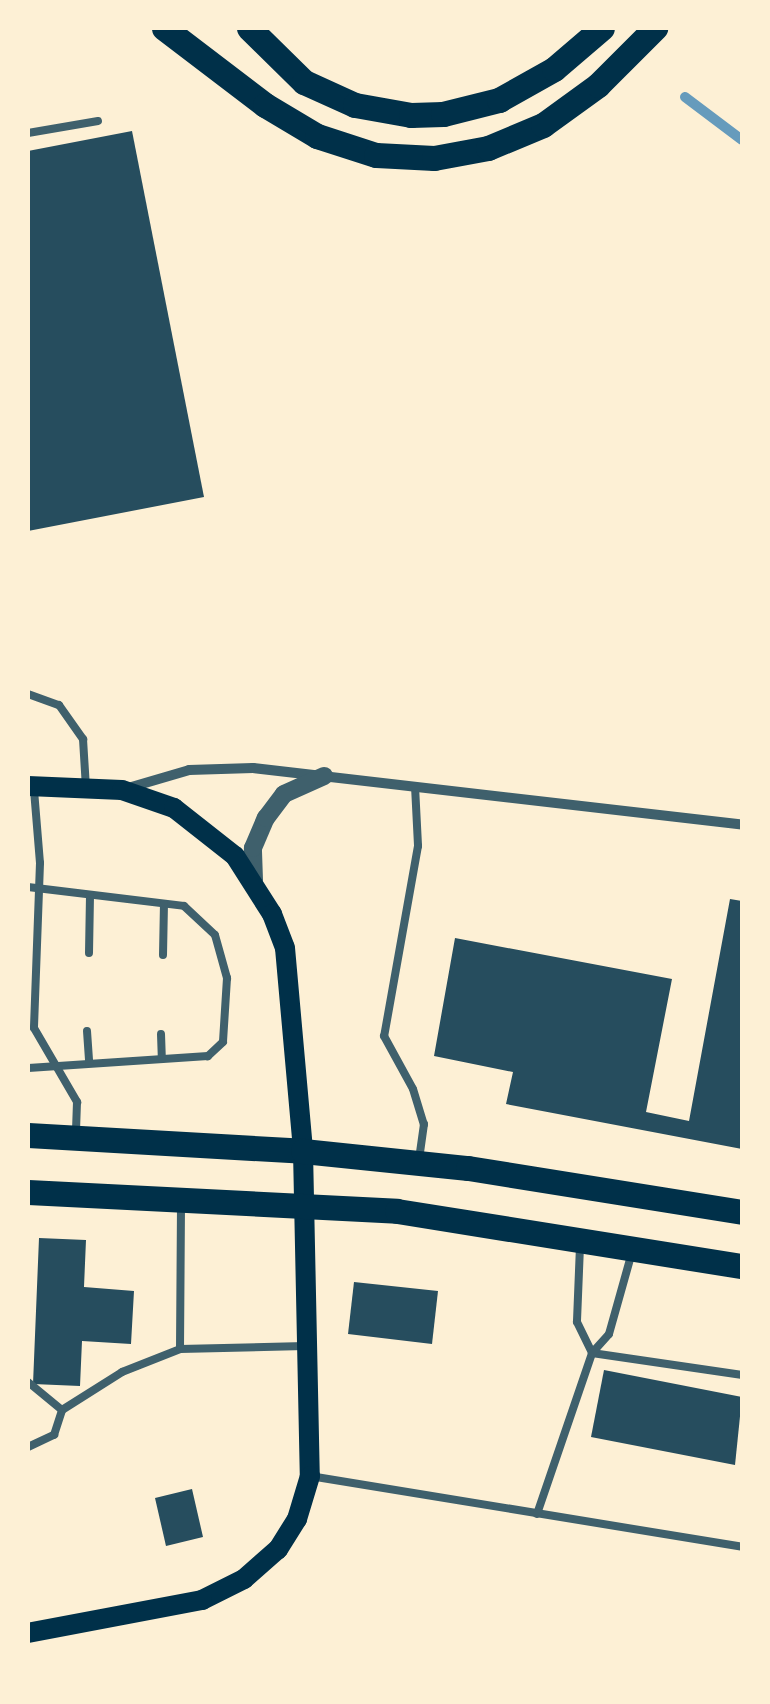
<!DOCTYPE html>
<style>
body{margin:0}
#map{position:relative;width:770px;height:1704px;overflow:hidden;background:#fdf0d5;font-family:Roboto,sans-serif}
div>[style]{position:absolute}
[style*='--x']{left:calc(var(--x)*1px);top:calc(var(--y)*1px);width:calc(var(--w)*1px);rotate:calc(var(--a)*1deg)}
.stream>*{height:10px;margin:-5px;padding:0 5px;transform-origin:5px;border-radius:5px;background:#669bbc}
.building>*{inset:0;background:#264d5e}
.service>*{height:8px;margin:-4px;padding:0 4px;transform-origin:4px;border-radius:4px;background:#3f606c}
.minor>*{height:10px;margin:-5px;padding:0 5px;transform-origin:5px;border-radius:5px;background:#3f606c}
.tertiary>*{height:18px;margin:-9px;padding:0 9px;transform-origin:9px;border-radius:9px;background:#3f606c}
.secondary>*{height:20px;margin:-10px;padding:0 10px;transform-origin:10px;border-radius:10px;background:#003049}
.trunk>*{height:25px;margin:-12.5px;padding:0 12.5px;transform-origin:12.5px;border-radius:12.5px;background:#003049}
span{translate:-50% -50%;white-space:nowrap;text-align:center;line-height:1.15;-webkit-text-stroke:8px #fdf0d5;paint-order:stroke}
.frame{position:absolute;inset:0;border:30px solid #fdf0d5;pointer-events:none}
</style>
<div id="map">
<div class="stream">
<i style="--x:685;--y:97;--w:71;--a:37"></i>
</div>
<div class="building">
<i style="clip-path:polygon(132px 131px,204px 497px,28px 531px,28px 151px)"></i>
<i style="clip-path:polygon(730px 899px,742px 901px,742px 1149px,506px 1104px,513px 1072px,434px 1056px,455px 938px,672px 979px,646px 1112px,689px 1121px)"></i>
<i style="clip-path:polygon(39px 1238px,86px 1240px,84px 1287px,134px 1291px,131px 1344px,82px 1341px,80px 1386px,33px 1384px)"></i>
<i style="clip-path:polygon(354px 1282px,438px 1291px,432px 1344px,348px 1334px)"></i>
<i style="clip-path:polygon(604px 1370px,742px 1397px,735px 1465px,591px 1437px)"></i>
<i style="clip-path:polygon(192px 1489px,203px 1537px,166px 1546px,155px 1498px)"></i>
</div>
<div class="service">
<i style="--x:28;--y:133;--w:71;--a:-9.7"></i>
<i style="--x:28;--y:694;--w:33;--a:20"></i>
<i style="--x:59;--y:705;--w:42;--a:54.8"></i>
<i style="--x:83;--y:739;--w:49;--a:86.5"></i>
<i style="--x:415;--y:786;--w:60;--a:87.1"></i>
<i style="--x:418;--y:846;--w:193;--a:100.1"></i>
<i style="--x:384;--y:1036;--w:60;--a:61.3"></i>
<i style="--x:413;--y:1089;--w:37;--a:73"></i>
<i style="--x:424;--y:1124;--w:35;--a:98"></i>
<i style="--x:34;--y:790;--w:73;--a:85.3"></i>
<i style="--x:40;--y:863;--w:165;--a:92.1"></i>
<i style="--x:34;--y:1028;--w:86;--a:59.8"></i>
<i style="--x:77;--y:1102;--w:32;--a:92"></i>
<i style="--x:28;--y:887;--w:157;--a:6.9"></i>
<i style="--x:184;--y:906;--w:42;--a:43.1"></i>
<i style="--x:215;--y:935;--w:45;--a:74.4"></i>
<i style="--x:227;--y:978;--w:64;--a:93.6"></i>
<i style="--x:223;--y:1042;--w:21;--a:137"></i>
<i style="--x:208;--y:1056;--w:180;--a:176.2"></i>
<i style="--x:89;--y:953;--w:58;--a:-89"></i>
<i style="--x:163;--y:955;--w:51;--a:-88.9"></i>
<i style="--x:87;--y:1031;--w:32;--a:86"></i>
<i style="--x:161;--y:1034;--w:25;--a:88"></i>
<i style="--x:580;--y:1246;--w:76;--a:92.3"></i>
<i style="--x:577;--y:1322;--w:34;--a:64"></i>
<i style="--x:180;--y:1349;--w:143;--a:-89.6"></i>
<i style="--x:592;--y:1353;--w:152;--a:8.3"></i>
<i style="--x:28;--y:1382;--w:44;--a:39.5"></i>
<i style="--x:28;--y:1447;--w:29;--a:-25"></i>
<i style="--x:54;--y:1435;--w:26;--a:-72"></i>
<i style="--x:62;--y:1410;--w:71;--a:-32.3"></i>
<i style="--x:122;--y:1372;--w:62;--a:-21.6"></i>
<i style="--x:180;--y:1349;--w:125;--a:-1.4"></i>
<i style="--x:310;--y:1476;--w:438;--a:9.3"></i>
<i style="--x:537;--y:1514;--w:170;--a:-71.1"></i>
<i style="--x:592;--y:1353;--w:25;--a:-48"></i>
<i style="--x:609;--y:1334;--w:85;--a:-74.3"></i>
</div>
<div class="minor">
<i style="--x:128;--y:788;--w:64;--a:-16.4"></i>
<i style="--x:189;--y:770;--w:64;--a:-1.8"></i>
<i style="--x:253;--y:768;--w:492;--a:6.6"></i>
</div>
<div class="tertiary">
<i style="--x:254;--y:880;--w:32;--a:-92"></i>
<i style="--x:253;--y:848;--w:33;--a:-67"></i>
<i style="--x:266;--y:818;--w:30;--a:-53"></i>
<i style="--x:284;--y:794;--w:44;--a:-24.2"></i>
</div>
<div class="secondary">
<i style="--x:28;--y:786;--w:94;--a:2.4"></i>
<i style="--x:122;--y:790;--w:55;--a:19.1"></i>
<i style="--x:174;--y:808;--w:78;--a:38.2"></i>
<i style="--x:235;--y:856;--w:69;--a:57.5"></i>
<i style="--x:272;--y:914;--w:36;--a:69"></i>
<i style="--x:285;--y:948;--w:204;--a:84.9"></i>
<i style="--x:303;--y:1151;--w:325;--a:88.8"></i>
<i style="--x:310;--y:1476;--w:45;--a:106.8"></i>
<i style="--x:297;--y:1519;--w:36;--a:122"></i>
<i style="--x:278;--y:1549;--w:45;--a:138.6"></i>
<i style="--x:244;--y:1579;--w:47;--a:153.4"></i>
<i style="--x:202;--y:1600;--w:177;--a:169.3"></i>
</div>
<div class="trunk">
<i style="--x:164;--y:28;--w:127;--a:37.3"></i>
<i style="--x:265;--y:105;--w:61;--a:30.8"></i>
<i style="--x:317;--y:136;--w:62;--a:17.9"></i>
<i style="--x:376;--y:155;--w:58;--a:3"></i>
<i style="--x:434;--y:158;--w:55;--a:-10.5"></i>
<i style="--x:488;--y:148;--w:60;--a:-22.7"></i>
<i style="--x:543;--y:125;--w:68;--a:-36"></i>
<i style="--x:598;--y:85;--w:81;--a:-45"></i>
<i style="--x:249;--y:28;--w:77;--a:44.5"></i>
<i style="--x:304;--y:82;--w:56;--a:24.3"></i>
<i style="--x:355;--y:105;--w:57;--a:10.1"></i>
<i style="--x:411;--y:115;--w:32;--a:-2"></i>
<i style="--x:443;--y:114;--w:58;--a:-14"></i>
<i style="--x:499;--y:100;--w:63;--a:-29.4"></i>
<i style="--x:554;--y:69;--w:63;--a:-40.5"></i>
<i style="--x:28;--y:1135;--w:275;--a:3.3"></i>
<i style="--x:303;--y:1151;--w:166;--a:5.9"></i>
<i style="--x:468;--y:1168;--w:278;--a:9.1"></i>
<i style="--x:28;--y:1192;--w:369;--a:2.9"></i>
<i style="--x:397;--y:1211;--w:349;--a:9.1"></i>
</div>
<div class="frame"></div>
</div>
